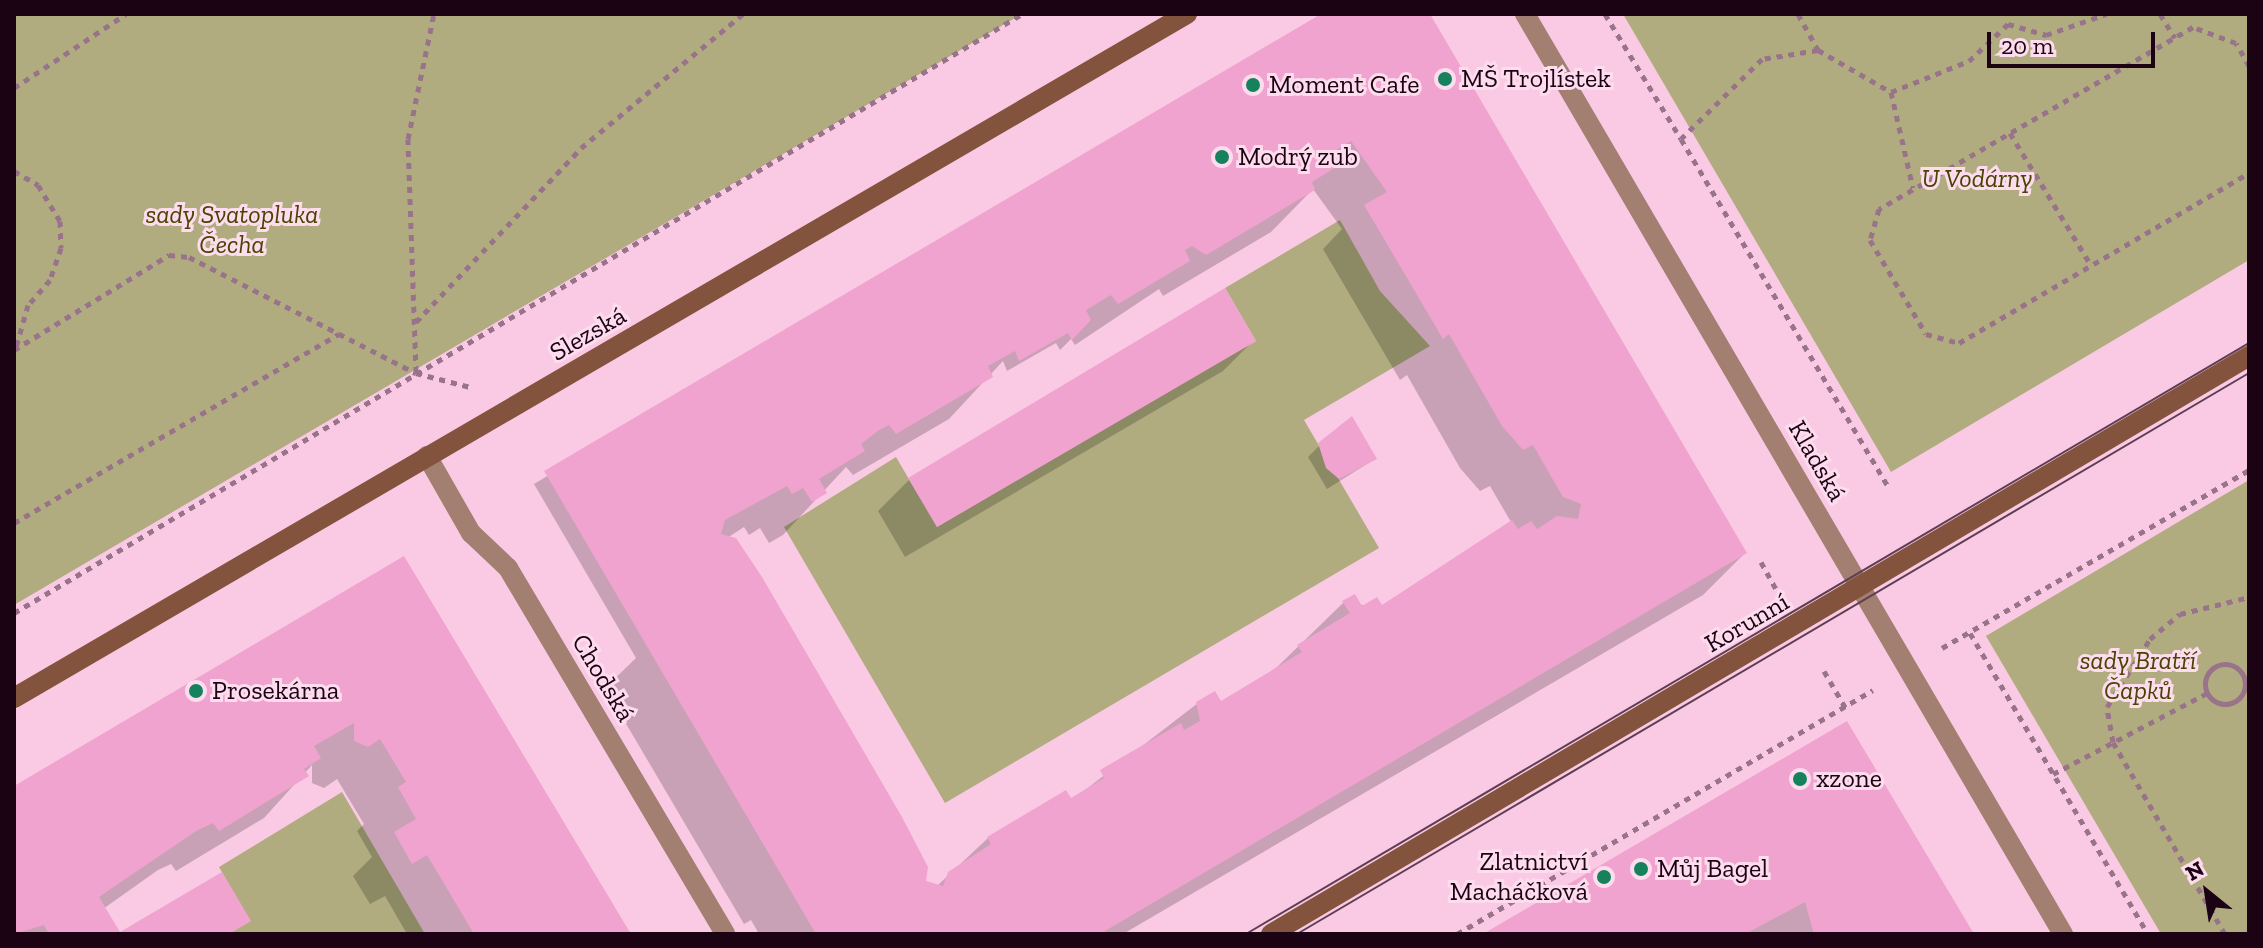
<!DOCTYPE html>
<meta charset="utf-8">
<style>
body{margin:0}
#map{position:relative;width:2263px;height:948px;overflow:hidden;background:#facae4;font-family:"Zilla Slab",serif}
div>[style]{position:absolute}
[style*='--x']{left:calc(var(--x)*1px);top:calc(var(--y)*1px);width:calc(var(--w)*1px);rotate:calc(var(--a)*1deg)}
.green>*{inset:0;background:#b0ac7f}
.shadow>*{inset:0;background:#0003}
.building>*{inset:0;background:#f0a3cf}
.path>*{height:5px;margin-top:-2.5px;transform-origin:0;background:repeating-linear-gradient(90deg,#997389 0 6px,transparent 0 12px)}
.path>.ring{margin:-2.5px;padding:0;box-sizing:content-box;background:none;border:5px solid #997389;border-radius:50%}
.street>*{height:20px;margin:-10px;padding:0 10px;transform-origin:10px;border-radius:10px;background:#a27f70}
.secondary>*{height:20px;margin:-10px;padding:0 10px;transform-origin:10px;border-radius:10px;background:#84533e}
.tram>*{height:2px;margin:-1px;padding:0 1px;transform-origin:1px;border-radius:1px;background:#5e3e51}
.dots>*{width:22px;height:22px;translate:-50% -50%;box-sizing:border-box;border:4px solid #fddcee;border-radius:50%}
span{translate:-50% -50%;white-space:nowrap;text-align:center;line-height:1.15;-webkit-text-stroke:6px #fddcee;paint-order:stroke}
.poi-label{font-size:26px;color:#1c0313}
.left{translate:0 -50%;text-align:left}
.right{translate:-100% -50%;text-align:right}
.park-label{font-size:26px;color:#494402;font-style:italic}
.street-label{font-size:26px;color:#1c0313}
.frame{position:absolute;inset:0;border:16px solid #1c0313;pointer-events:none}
.north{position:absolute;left:2167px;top:852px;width:80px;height:80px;-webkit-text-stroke:6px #fddcee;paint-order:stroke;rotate:330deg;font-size:22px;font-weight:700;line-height:32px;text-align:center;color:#1c0313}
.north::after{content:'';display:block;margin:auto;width:28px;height:36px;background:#1c0313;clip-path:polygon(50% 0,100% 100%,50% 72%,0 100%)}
.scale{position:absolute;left:1987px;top:32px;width:168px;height:36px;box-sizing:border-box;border:4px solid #1c0313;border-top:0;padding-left:10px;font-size:24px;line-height:28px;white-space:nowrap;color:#1c0313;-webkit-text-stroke:6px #fddcee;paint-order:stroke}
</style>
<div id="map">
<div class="green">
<i style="clip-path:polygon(14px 14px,1022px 14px,14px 605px)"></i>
<i style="clip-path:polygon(1623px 14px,2249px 14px,2249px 260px,1891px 472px)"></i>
<i style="clip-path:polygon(1340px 220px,1380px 291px,1430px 346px,1304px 420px,1379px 548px,945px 803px,784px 527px,896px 457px,937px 527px,1256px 341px,1225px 288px)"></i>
<i style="clip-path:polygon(2249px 480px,2249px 934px,2161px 934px,1986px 636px)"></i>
<i style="clip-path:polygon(342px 792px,425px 934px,229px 934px,250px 921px,219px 867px)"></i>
</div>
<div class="shadow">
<i style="clip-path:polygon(evenodd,1326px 14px,1428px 14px,1745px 553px,1703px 595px,1123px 934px,759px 934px,751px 920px,744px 924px,605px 688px,636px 658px,534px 484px,1326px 14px,1313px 189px,1342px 229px,1323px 249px,1400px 380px,1407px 375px,1460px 468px,1480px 491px,1490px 486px,1511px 522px,1381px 607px,1343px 603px,1274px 670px,1220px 704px,1198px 703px,1076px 797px,988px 838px,937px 886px,924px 882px,727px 538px,744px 527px,749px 535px,760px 528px,769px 543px,783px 535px,846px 467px,853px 475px,949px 419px,1003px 361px,1007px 371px,1056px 343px,1060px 350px,1071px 339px,1075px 345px,1159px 289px,1163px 296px,1271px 232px,1313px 189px)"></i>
<i style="clip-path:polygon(1254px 340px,1223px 371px,905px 557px,878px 511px,909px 480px)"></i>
<i style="clip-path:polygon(1320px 445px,1375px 459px,1327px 489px,1308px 457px)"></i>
<i style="clip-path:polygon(404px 559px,627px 934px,407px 934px,385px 896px,370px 904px,353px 876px,372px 857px,357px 831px,364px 824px,337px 779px,324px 788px,312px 783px,312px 765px,264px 818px,176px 871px,171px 864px,158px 870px,103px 909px,119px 934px,14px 934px,14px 788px)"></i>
<i style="clip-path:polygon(1846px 724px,1970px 934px,1488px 934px)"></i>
</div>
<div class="building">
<i style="clip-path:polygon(evenodd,1321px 14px,1430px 14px,1747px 553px,1100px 934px,816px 934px,544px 471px,1321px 14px,1351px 141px,1387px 192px,1364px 205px,1443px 339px,1449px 334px,1502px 426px,1523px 450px,1533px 445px,1563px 497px,1581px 504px,1578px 519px,1557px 516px,1537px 529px,1531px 521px,1518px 529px,1512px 520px,1382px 605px,1377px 597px,1362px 606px,1355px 594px,1342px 601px,1350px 613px,1297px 645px,1302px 652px,1221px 701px,1215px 691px,1196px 702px,1200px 721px,1184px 730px,1181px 723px,1100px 770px,1104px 778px,1071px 798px,1066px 790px,987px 837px,991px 844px,948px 872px,943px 886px,926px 881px,928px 867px,902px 817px,762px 577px,736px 538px,721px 534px,725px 520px,787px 486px,792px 494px,803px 488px,812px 502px,827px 493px,819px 479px,865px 451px,861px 444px,879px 430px,889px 425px,896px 434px,993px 377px,988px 366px,1015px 351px,1019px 361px,1068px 333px,1072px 340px,1091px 320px,1086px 310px,1111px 295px,1118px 304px,1190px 261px,1185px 250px,1192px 246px,1206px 255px,1315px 190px,1312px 182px,1336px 167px,1328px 155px,1351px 141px)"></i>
<i style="clip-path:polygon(1225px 288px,1256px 341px,937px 527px,908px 478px)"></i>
<i style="clip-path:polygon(1352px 416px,1377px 459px,1339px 479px,1326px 468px,1318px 443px)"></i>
<i style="clip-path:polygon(404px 556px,631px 934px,474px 934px,427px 855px,412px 864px,394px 832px,416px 819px,398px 787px,406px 782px,380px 739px,368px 747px,354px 741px,354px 723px,314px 746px,321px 758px,304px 769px,309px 776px,219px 831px,213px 823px,196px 831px,99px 897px,120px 932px,222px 872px,251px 921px,229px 934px,49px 934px,44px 925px,14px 934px,14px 786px)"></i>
<i style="clip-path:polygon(1847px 721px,1974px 934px,1814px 934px,1805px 902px,1745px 934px,1483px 934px)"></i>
</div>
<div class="path">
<i style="--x:1605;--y:14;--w:146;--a:58.7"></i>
<i style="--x:1798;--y:14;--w:41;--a:60.9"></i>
<i style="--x:1818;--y:50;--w:57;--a:170.9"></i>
<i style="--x:1762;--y:59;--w:114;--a:135.4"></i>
<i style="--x:1681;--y:139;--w:406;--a:59.2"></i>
<i style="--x:2160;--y:14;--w:28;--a:58"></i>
<i style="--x:1818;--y:50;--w:84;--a:29.9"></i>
<i style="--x:1891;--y:92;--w:84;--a:-21.7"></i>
<i style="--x:1969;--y:61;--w:54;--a:-43.5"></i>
<i style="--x:2008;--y:24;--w:40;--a:16"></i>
<i style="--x:2046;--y:35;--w:64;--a:-19.3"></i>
<i style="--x:2249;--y:66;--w:26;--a:-119"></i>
<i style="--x:2236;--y:43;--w:46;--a:-159.6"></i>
<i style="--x:2193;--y:27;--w:363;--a:149.9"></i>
<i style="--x:1879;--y:209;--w:32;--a:106"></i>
<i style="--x:1870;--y:240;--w:109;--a:59.2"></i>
<i style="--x:1926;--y:334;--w:34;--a:15"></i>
<i style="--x:1959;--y:343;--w:336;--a:-30.4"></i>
<i style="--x:14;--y:88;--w:134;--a:-33.5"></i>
<i style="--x:1891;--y:92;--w:98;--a:77.1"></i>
<i style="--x:2010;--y:133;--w:155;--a:58.5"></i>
<i style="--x:14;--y:171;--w:28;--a:30"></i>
<i style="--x:38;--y:185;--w:42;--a:58.6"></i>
<i style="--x:60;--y:221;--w:27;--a:88"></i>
<i style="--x:61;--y:248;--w:34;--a:109"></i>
<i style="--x:50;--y:280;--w:33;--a:131"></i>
<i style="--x:28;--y:305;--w:48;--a:105.8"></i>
<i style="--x:416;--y:322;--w:240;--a:-46.5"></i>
<i style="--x:581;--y:148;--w:210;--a:-39.6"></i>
<i style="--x:14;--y:350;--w:182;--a:-31.5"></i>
<i style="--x:169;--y:255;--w:20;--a:6"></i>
<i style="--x:189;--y:257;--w:255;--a:27.1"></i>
<i style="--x:416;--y:373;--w:56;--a:14.5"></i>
<i style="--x:416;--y:372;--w:233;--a:-92"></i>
<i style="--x:408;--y:139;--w:128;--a:-78.3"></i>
<i style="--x:14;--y:523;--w:376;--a:-30.2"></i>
<i style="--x:1761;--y:562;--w:31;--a:61"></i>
<i style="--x:14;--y:613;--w:1173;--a:-30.72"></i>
<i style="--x:1970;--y:633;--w:350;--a:59.4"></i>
<i style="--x:1942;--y:648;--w:355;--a:-30.1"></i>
<i class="ring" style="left:2205px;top:664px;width:35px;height:35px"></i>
<i style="--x:1824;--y:671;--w:42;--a:59.7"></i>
<i style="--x:2053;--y:774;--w:174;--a:-27.7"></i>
<i style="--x:1457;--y:934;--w:482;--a:-30.4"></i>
<i style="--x:2225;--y:934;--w:222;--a:-120.3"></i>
<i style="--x:2113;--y:742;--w:36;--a:-100"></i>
<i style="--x:2107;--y:707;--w:80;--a:-57.7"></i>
<i style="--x:2150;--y:639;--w:39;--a:-40"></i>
<i style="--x:2180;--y:614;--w:71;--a:-13.8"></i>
</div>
<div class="street">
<i style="--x:1525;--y:14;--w:1066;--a:59.68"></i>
<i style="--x:427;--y:456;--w:89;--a:60.3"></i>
<i style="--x:471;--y:533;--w:51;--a:43.4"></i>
<i style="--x:508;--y:568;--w:425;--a:59.3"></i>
</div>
<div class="secondary">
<i style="--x:14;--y:698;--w:1358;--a:-30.25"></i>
<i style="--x:1271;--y:934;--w:1136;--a:-30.58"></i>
</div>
<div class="tram">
<i style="--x:1246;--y:934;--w:1164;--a:-30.51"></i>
<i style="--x:1297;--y:934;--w:1105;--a:-30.51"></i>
</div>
<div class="dots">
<i style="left:1445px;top:79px;background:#15815d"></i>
<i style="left:1253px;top:85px;background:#15815d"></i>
<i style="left:1222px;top:157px;background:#15815d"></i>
<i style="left:196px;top:691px;background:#15815d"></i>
<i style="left:1800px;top:779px;background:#15815d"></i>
<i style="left:1641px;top:869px;background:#15815d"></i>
<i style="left:1604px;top:877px;background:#15815d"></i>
</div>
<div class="poi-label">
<span class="left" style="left:1461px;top:79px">MŠ Trojlístek</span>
<span class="left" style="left:1269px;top:85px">Moment Cafe</span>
<span class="left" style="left:1238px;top:157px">Modrý zub</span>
<span class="left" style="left:212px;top:691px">Prosekárna</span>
<span class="left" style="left:1816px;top:779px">xzone</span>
<span class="right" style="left:1588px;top:877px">Zlatnictví<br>Macháčková</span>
<span class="left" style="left:1657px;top:869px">Můj Bagel</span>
</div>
<div class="park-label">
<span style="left:1977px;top:179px">U Vodárny</span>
<span style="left:232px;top:230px">sady Svatopluka<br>Čecha</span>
<span style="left:2138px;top:676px">sady Bratří<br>Čapků</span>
</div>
<div class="street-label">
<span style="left:588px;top:334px;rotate:-30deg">Slezská</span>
<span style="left:1817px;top:461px;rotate:60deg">Kladská</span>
<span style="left:1747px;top:623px;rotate:-30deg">Korunní</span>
<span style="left:603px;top:678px;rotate:59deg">Chodská</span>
</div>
<div class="frame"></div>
<div class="north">N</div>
<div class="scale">20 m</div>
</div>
